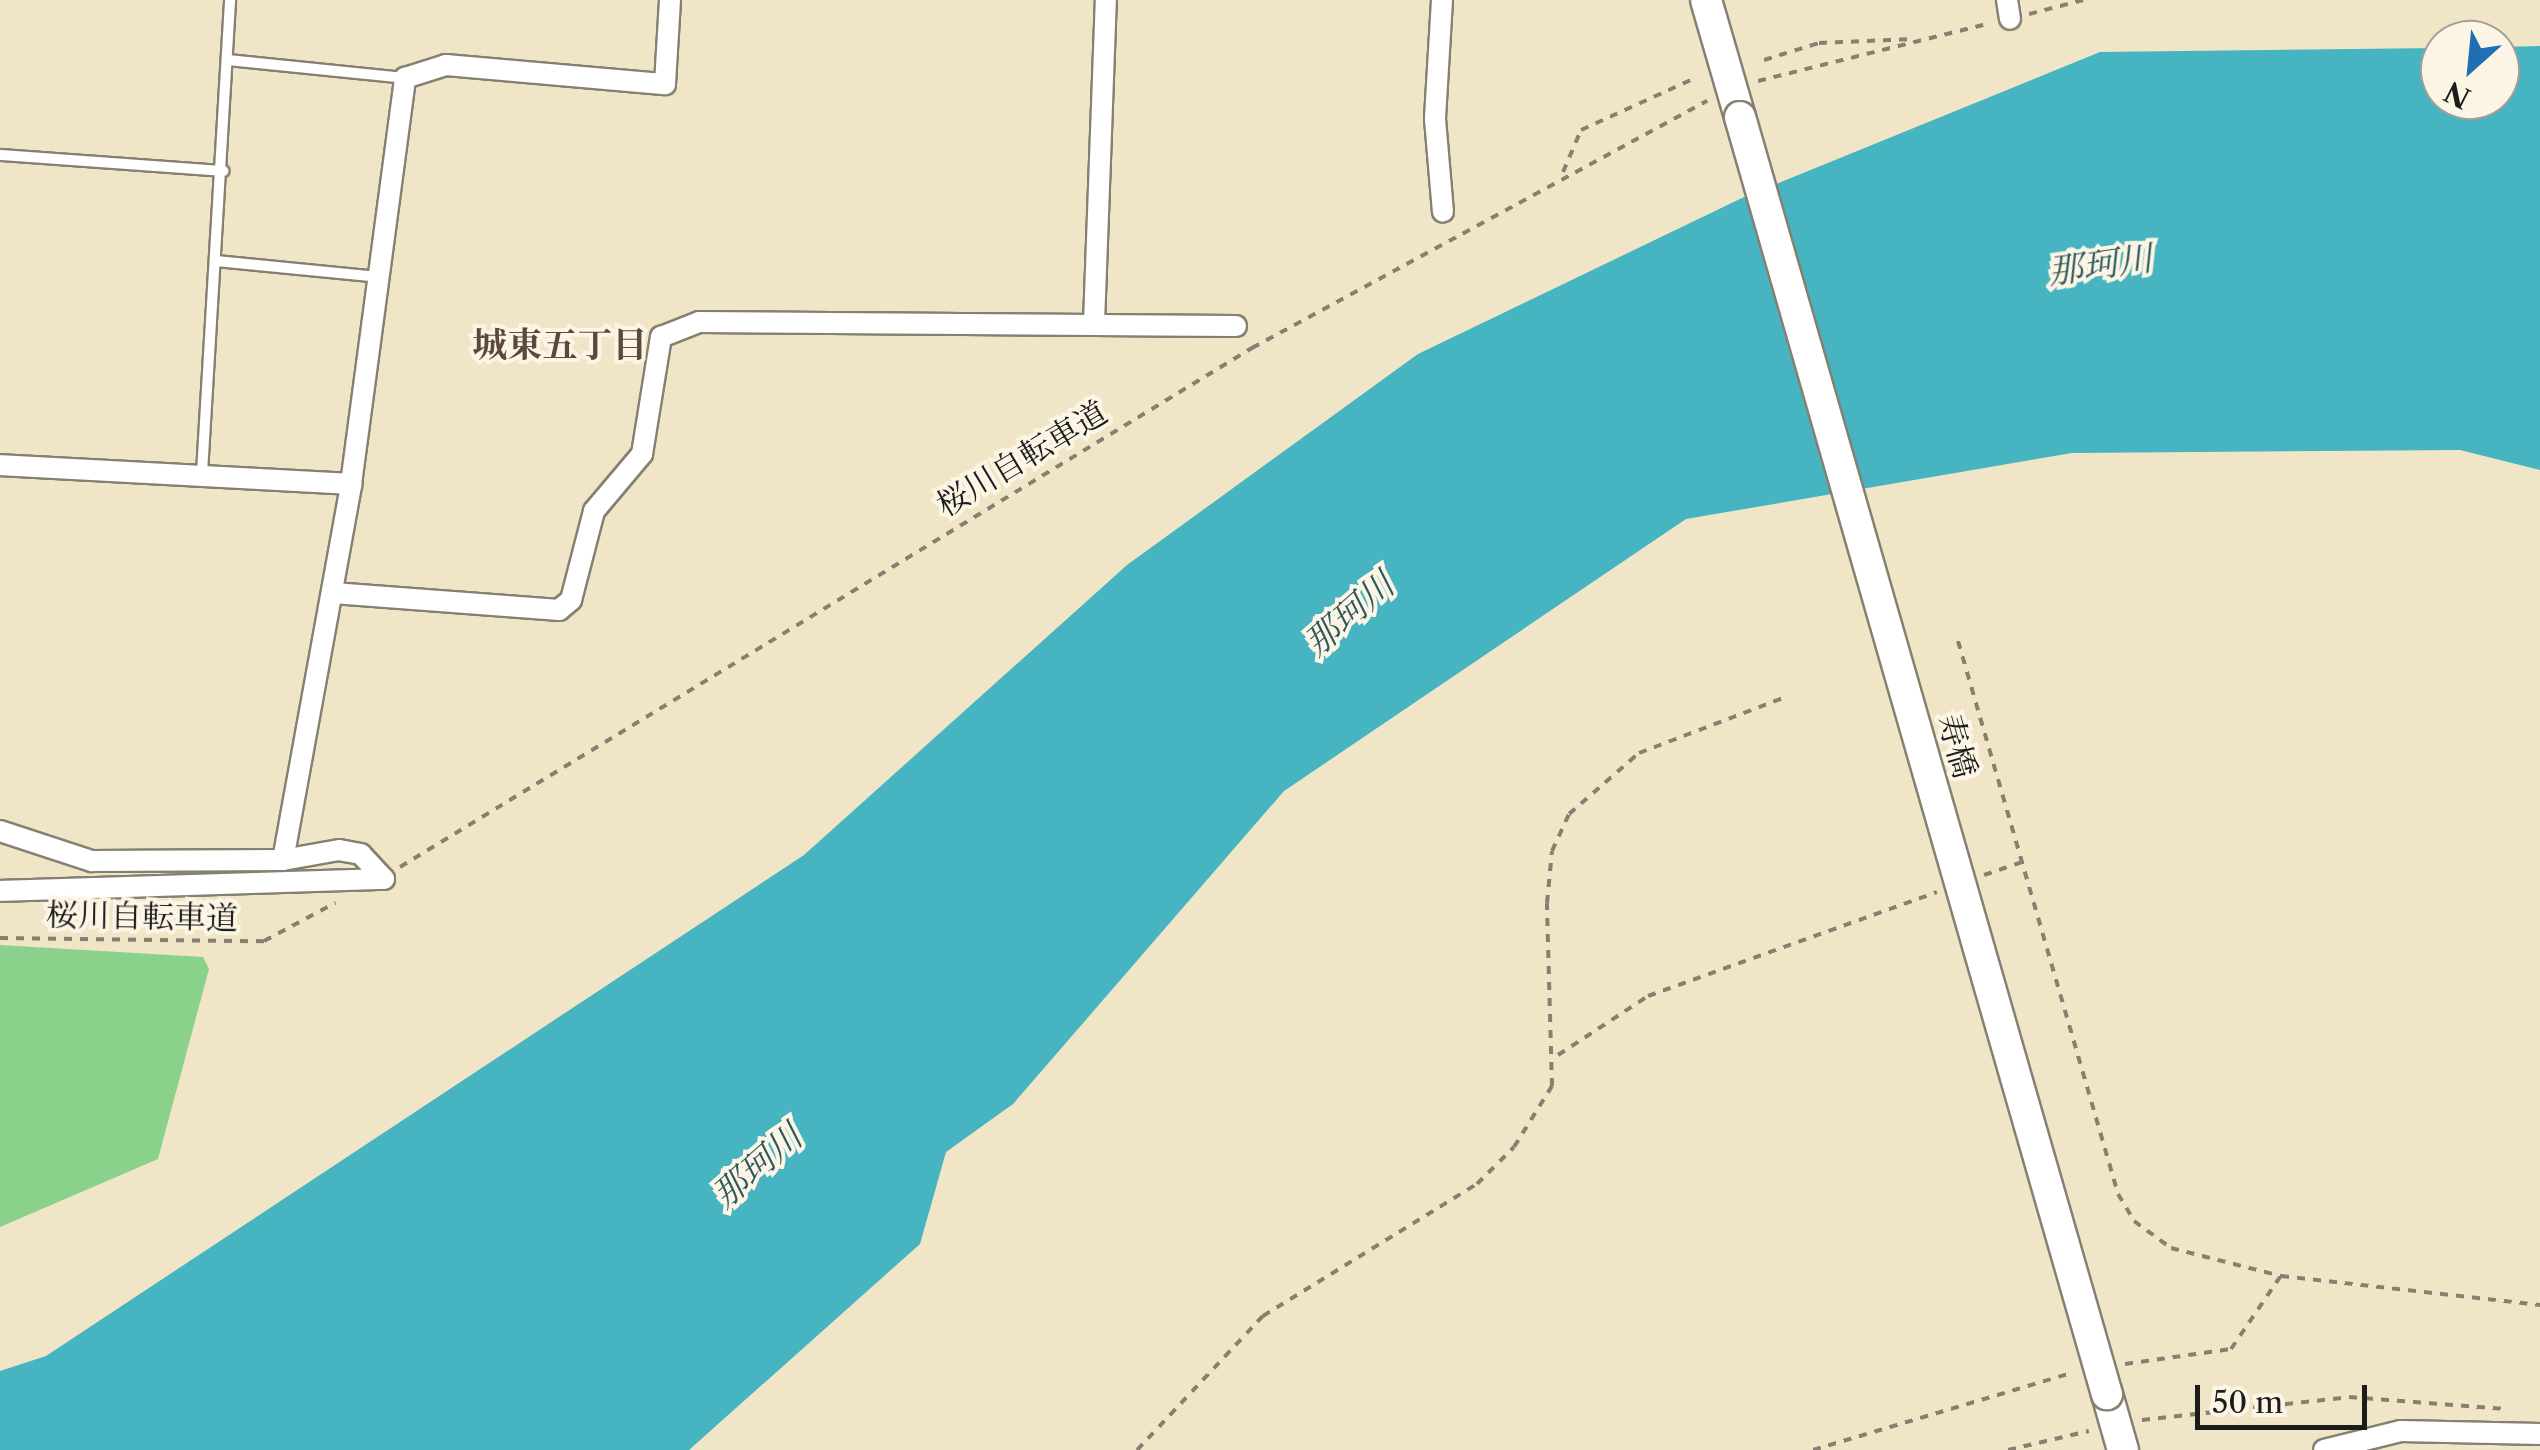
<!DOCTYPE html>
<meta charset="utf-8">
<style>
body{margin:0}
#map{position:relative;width:2540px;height:1450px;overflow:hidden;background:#f0e5c7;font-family:"Libre Caslon Text","Noto Serif JP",serif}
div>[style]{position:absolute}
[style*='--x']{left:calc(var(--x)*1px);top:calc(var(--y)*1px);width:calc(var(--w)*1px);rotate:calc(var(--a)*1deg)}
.green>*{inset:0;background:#8ad18b}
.water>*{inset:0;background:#46b4c1}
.path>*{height:4px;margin-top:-2px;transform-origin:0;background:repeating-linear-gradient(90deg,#868072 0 8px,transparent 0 16px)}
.roads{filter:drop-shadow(2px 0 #868072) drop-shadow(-2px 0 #868072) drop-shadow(0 2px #868072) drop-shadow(0 -2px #868072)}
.lane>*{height:10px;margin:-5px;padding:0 5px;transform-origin:5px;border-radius:5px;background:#fff}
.street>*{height:20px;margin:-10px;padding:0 10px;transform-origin:10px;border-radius:10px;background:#fff}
.secondary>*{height:30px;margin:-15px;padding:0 15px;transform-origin:15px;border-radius:15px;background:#fff}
.bridges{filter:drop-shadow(2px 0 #868072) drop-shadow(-2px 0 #868072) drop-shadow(0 2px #868072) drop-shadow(0 -2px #868072)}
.secondary-bridge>*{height:30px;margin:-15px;padding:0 15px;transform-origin:15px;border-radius:15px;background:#fff}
span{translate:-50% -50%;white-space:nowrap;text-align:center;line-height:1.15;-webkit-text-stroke:8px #fcf5e5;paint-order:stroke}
.street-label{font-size:32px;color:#1c1c1c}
.water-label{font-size:35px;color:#2d595e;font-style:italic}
.neighbourhood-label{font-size:35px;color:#5b493b;font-weight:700}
.north{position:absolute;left:2420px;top:20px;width:100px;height:100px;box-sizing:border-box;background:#fcf5e5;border:2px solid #a29e95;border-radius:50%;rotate:207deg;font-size:28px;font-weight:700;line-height:40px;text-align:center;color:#1c1c1c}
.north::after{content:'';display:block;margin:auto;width:35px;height:45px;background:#1f6fb2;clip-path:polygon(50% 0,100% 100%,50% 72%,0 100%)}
.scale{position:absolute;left:2195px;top:1385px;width:172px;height:45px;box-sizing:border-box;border:5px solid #1c1c1c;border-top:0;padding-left:12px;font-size:30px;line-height:35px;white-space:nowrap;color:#1c1c1c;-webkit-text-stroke:8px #fcf5e5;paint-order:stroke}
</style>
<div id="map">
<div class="green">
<i style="clip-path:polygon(0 945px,203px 957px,209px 969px,158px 1159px,0 1227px)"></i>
</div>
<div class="water">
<i style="clip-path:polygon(2540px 46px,2540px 470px,2460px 450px,2072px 453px,1686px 519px,1284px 791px,1013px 1104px,946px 1152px,920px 1244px,689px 1450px,0 1450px,0 1371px,46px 1356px,804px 855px,1127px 565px,1418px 354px,1742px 198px,2100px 52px,2440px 48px,2440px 100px,2500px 100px,2500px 47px)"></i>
</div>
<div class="path">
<i style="--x:2029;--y:14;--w:56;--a:-14.5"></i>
<i style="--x:1764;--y:60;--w:58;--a:-17.2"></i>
<i style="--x:1819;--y:43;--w:94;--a:-2.4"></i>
<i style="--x:1758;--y:81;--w:240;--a:-14"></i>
<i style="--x:1563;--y:172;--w:46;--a:-66.8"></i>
<i style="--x:1581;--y:130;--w:123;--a:-24.5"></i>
<i style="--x:1958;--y:641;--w:576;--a:73.86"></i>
<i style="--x:2118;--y:1194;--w:31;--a:59"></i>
<i style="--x:2134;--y:1221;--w:46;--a:36.1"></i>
<i style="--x:2171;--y:1248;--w:114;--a:14.3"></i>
<i style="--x:2281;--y:1276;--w:261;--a:6.4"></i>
<i style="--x:400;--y:867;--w:998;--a:-31.35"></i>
<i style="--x:1252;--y:348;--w:518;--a:-28.5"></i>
<i style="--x:1984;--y:875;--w:40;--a:-18.9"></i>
<i style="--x:0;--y:938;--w:264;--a:0.7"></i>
<i style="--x:264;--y:941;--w:81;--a:-28.2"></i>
<i style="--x:1558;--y:1055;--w:108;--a:-33.2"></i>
<i style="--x:1648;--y:996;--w:307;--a:-19.8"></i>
<i style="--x:2125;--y:1364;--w:107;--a:-8.1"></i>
<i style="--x:2231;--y:1349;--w:87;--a:-55.8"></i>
<i style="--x:2142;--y:1420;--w:208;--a:-6.3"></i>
<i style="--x:2349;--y:1397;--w:157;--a:4.4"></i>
<i style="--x:1137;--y:1450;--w:184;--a:-46.8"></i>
<i style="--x:1263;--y:1316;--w:251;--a:-31.7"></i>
<i style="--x:1477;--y:1184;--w:52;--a:-45"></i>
<i style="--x:1514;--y:1147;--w:72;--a:-58.1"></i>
<i style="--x:1552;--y:1086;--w:183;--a:-91.6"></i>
<i style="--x:1547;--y:903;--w:52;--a:-84.5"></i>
<i style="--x:1552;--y:851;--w:41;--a:-65.3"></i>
<i style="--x:1569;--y:814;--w:93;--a:-41.1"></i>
<i style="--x:1639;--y:753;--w:154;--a:-20.9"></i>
<i style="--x:1813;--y:1450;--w:270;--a:-16.6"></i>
<i style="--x:2008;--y:1450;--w:83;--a:-13.2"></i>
</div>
<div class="roads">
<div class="lane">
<i style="--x:228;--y:60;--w:177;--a:5.8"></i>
<i style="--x:0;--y:155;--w:224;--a:4.1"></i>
<i style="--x:216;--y:261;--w:163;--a:5.6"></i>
<i style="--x:202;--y:473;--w:474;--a:-86.6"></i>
</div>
<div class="street">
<i style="--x:1442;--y:0;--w:119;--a:93.4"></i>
<i style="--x:1435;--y:119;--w:93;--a:85.1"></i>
<i style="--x:2007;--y:0;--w:19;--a:81"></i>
<i style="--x:1094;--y:323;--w:323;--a:-87.9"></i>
<i style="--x:0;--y:465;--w:352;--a:3.1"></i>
<i style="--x:333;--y:593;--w:227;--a:4.3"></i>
<i style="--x:559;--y:610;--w:16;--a:-40"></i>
<i style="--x:571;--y:600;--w:92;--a:-75.5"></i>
<i style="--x:594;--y:511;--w:75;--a:-49.9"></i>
<i style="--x:642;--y:454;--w:119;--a:-80.8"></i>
<i style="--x:661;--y:337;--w:41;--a:-21.5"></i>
<i style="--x:699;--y:322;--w:537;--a:0.43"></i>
<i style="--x:0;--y:831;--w:97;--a:18.1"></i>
<i style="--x:92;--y:861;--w:191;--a:-0.3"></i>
<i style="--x:384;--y:879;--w:34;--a:-133"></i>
<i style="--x:361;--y:854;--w:22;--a:-170"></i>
<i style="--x:339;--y:850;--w:57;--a:169.9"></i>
<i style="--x:283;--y:860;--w:382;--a:-79.7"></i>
<i style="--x:351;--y:484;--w:410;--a:-82.4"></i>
<i style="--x:405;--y:78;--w:43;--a:-17.6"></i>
<i style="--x:446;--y:65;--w:220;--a:5"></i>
<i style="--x:665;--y:84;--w:84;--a:-86.6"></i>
<i style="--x:0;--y:891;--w:384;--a:-1.8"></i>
<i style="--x:2324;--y:1450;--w:79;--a:-13.9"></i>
<i style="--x:2401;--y:1431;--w:139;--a:1.2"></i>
</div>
<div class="secondary">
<i style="--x:1706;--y:0;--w:122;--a:73.8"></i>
<i style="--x:2107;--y:1394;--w:58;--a:74.1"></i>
</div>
</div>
<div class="bridges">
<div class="secondary-bridge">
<i style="--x:1740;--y:117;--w:1329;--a:73.97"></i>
</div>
</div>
<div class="street-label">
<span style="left:1022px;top:459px;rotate:-31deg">桜川自転車道</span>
<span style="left:1957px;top:746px;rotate:74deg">寿橋</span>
<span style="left:142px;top:917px;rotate:1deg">桜川自転車道</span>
</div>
<div class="water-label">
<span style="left:2100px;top:265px;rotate:-8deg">那珂川</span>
<span style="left:1349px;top:614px;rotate:-41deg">那珂川</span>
<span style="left:757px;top:1166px;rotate:-41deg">那珂川</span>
</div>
<div class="neighbourhood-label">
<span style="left:560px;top:345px">城東五丁目</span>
</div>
<div class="north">N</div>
<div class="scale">50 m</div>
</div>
